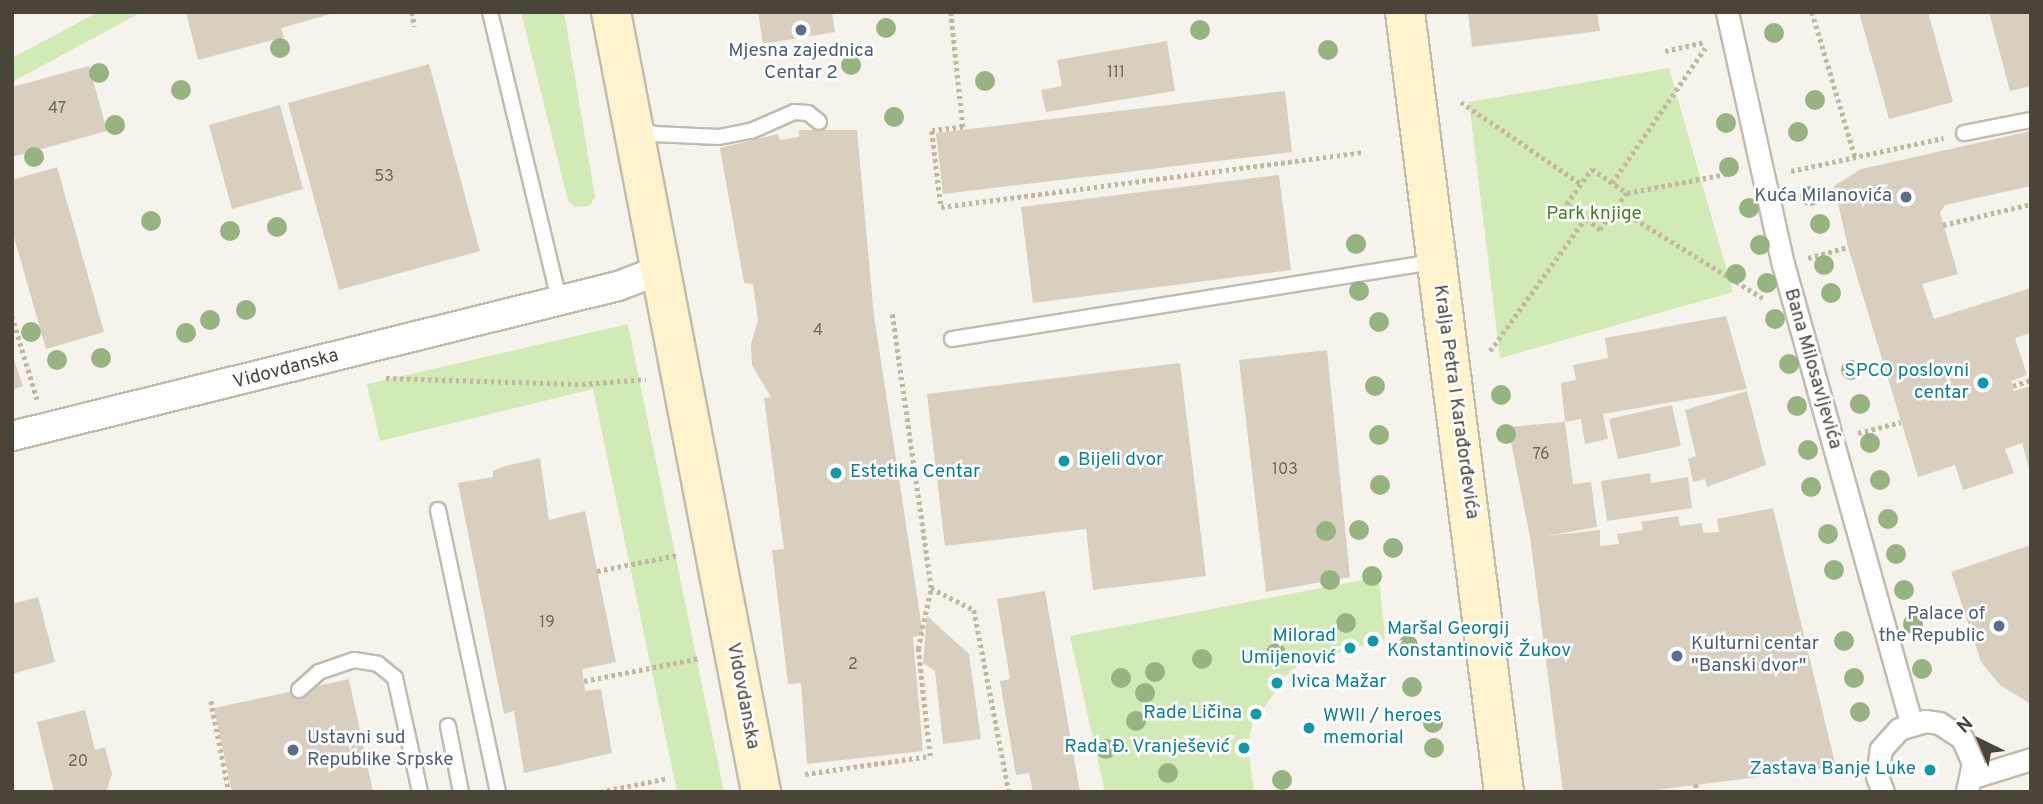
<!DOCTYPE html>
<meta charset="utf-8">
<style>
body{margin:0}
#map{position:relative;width:2043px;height:804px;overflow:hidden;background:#f6f3ec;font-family:Overpass,sans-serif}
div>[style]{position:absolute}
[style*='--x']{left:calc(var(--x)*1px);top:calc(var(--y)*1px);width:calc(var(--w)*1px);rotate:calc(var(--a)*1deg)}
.green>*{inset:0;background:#d2eab5}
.building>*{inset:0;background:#d8cfc1}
.path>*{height:4.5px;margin-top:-2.25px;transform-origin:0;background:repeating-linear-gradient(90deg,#c4b79f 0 3.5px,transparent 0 7px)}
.roads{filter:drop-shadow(2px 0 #c2bbae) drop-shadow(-2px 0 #c2bbae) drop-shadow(0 2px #c2bbae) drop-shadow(0 -2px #c2bbae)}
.service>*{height:14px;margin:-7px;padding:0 7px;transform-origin:7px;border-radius:7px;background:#fff}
.pedestrian>*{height:21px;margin:-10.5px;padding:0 10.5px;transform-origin:10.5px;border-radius:10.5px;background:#fff}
.minor>*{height:28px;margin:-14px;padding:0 14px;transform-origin:14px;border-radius:14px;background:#fff}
.secondary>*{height:38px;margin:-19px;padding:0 19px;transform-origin:19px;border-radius:19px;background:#fff3cd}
.trees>*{width:20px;height:20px;margin:-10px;border-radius:50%;background:#97b381}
.dots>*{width:19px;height:19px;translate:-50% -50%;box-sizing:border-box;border:4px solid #fff;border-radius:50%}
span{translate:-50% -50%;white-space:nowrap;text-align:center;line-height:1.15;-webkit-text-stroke:5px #fff;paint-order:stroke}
.number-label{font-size:16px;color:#6e675b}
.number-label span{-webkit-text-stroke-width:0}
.service-label{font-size:19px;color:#4e5e75}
.right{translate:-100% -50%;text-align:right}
.left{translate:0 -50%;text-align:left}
.park-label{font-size:19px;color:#4a7f2a}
.street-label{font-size:19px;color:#4b4439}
.culture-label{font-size:19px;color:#0d838f}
.frame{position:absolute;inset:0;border:14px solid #4b4439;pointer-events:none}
.north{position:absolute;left:1945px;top:706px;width:70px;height:70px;-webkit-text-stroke:5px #fff;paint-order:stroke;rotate:317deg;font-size:19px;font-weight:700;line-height:28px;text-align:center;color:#4b4439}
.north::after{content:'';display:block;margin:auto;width:24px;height:32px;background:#4b4439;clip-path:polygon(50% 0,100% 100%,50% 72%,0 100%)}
</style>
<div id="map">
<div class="green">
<i style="clip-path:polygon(98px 12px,142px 12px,12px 82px,12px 58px)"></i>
<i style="clip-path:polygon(521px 12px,564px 12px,595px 197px,589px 206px,575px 207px,568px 201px)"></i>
<i style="clip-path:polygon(1669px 68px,1733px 292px,1500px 358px,1469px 102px)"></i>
<i style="clip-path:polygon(628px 324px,628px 325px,724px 792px,677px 792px,593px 389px,380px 441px,367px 384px)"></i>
<i style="clip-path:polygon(1379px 577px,1385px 639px,1303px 663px,1290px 671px,1252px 725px,1248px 745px,1254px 792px,1105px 792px,1070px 636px)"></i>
</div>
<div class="building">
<i style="clip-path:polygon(186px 12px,334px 12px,334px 13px,281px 28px,284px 37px,198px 60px)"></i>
<i style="clip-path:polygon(758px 12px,832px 12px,835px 32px,763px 44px)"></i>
<i style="clip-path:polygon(1468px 12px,1597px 12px,1600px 31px,1472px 47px)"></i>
<i style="clip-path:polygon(1859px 12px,1928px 12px,1953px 102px,1889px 119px)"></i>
<i style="clip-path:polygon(1989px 12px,2031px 12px,2031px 86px,2010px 91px)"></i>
<i style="clip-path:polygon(1167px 41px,1175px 91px,1046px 112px,1041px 90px,1062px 86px,1057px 60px)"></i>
<i style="clip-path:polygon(429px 64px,480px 251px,339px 290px,288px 103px)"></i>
<i style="clip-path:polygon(89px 66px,107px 131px,12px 157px,12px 87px)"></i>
<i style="clip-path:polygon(1285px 91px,1292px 152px,943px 194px,936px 133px)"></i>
<i style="clip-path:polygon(280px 105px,303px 189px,232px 209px,209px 125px)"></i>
<i style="clip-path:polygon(799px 130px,857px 130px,874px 316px,923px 635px,913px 637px,923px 751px,807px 764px,801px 683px,788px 684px,772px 550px,784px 549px,764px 398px,771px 397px,752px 365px,751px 344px,758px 320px,753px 284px,744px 283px,720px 148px,778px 134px,780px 140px,799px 137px)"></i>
<i style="clip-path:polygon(2031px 131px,2031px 186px,1945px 205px,1940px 213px,1958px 274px,1922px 284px,1934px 319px,2031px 288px,2031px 333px,2015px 338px,2027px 375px,2011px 381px,2014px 391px,2031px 386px,2031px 475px,2022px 443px,2005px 449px,2014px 473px,1963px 490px,1955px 465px,1918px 477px,1848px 247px,1834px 186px,1861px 169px)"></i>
<i style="clip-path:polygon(57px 167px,104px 332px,46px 349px,12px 230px,12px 180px)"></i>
<i style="clip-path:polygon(1279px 175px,1291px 270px,1033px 303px,1021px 207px)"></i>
<i style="clip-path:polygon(1726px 316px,1747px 389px,1603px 414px,1608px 439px,1585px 444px,1581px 419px,1565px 422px,1561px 383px,1576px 380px,1573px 365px,1608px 358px,1605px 338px)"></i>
<i style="clip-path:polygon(1327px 350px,1350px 577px,1266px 592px,1239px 360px)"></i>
<i style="clip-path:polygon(12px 354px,23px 386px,12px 390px)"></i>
<i style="clip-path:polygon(1180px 363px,1206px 576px,1093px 590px,1086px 529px,945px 546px,927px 394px)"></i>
<i style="clip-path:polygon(1747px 391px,1766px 465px,1707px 487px,1705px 479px,1693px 482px,1688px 459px,1696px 456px,1685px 410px)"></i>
<i style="clip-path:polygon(1672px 405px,1681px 446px,1618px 459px,1609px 419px)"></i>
<i style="clip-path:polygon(1565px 422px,1573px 484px,1591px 482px,1597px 527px,1546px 536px,1600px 530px,1600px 546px,1619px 544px,1617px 534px,1643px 530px,1641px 522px,1678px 516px,1680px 526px,1702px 523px,1703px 533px,1719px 532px,1717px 519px,1773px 508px,1836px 767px,1640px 792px,1563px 792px,1530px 537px,1508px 427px)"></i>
<i style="clip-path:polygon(540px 458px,549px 520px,585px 511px,616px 662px,582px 669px,585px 691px,601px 689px,612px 753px,524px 773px,514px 711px,504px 714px,458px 483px,493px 477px,493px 471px,502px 467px)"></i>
<i style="clip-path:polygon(1650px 473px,1651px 483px,1688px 477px,1692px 508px,1607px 521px,1601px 481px)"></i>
<i style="clip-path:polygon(2031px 545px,2031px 704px,2000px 685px,1981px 662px,1951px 572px)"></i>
<i style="clip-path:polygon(1045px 591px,1080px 792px,1033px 792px,1029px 773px,1016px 775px,1000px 681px,1010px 679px,997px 599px)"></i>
<i style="clip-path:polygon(38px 597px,55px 662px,12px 674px,12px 604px)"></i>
<i style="clip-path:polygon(927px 616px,969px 654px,981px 739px,943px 744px,935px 671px,923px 663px)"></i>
<i style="clip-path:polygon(349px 679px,373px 792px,232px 792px,214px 708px)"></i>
<i style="clip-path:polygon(85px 710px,95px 750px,105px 747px,112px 774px,106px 792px,54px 792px,37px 722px)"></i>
</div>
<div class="path">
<i style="--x:412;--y:12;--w:15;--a:79"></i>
<i style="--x:951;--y:12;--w:116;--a:84"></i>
<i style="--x:963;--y:127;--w:31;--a:173"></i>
<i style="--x:932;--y:131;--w:77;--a:83.2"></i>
<i style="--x:941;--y:207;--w:426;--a:-7.4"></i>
<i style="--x:1812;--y:12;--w:150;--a:73.4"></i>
<i style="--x:1665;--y:51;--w:41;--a:-12.7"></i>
<i style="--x:1461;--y:102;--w:145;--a:34.3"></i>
<i style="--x:1791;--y:171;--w:156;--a:-12.2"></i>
<i style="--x:1612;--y:183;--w:164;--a:-55.4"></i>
<i style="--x:1627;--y:193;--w:46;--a:126.1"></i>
<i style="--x:1600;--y:230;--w:43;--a:-142.6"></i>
<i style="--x:1566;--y:204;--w:44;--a:-53.4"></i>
<i style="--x:1592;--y:169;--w:42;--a:34.4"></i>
<i style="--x:1627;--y:193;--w:111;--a:-10.9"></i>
<i style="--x:1617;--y:208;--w:172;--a:31.7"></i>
<i style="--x:1943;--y:225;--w:90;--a:-13.4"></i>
<i style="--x:1808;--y:258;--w:41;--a:-15.4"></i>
<i style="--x:12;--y:316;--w:87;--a:73.2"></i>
<i style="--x:1490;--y:351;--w:163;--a:-54.3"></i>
<i style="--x:386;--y:378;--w:196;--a:1.8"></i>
<i style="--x:582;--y:384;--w:64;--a:-4.5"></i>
<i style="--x:2013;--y:386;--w:18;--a:-19"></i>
<i style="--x:1858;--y:433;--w:44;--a:-14.3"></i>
<i style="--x:597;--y:571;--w:83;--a:-11.2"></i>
<i style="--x:931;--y:588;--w:48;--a:27.1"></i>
<i style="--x:974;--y:610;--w:185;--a:79.1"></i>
<i style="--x:584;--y:681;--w:118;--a:-11.2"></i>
<i style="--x:211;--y:701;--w:93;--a:78.8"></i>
<i style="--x:805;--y:774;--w:126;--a:-8.2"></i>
<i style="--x:930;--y:756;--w:108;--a:-96.4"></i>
<i style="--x:918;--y:649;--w:62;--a:-78"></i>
<i style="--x:931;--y:588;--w:278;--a:-98.1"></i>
<i style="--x:1696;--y:784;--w:8;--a:90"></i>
<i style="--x:600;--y:792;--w:69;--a:-11.6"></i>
</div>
<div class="roads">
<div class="service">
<i style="--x:490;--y:12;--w:295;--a:76.5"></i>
<i style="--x:638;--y:127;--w:17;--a:24"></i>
<i style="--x:654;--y:134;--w:65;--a:2.6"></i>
<i style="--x:719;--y:137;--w:33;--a:-11"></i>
<i style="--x:751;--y:131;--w:47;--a:-23.8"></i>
<i style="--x:794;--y:112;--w:14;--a:4"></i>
<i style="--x:808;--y:113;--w:14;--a:39"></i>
<i style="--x:1964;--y:133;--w:68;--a:-11"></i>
<i style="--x:952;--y:339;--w:489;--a:-9.1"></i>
<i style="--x:438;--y:510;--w:288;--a:78"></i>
<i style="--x:299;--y:690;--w:27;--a:-42"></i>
<i style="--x:319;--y:672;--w:37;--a:-19"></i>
<i style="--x:354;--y:660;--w:24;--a:9"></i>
<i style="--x:378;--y:664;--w:22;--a:39"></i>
<i style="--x:395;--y:678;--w:117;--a:77.6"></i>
<i style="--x:448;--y:726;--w:67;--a:78.9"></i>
</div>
<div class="pedestrian">
<i style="--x:1727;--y:12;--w:258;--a:77.5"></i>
<i style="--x:1783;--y:264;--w:477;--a:74.4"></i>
<i style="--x:1973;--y:777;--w:61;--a:-17.2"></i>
<i style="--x:1883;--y:792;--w:17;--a:-111"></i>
<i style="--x:1877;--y:776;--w:27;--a:-82"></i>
<i style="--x:1881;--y:749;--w:27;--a:-48"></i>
<i style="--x:1899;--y:729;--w:27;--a:-17"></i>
<i style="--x:1925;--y:721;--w:14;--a:8"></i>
<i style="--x:1939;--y:723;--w:27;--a:33"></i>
<i style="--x:1962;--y:738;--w:27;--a:66"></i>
<i style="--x:1973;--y:763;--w:30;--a:102"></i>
</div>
<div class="minor">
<i style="--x:12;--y:436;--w:624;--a:-13.9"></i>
<i style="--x:618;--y:286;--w:43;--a:-20.6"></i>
</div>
<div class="secondary">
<i style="--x:611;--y:12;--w:794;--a:79.11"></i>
<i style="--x:1405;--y:12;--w:786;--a:82.77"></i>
</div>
</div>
<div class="trees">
<i style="left:886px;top:28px"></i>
<i style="left:1200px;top:30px"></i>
<i style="left:1774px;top:33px"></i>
<i style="left:280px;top:48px"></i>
<i style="left:1328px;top:50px"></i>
<i style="left:851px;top:65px"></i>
<i style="left:99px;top:73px"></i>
<i style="left:985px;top:81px"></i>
<i style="left:181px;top:90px"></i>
<i style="left:1815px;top:100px"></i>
<i style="left:894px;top:117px"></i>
<i style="left:1726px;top:123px"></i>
<i style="left:115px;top:125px"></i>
<i style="left:1798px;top:132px"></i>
<i style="left:34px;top:157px"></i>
<i style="left:1729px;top:167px"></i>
<i style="left:1810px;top:196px"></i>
<i style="left:1749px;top:208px"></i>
<i style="left:151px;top:221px"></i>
<i style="left:1820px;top:224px"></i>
<i style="left:277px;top:227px"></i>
<i style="left:230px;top:231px"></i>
<i style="left:1356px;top:244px"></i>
<i style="left:1760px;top:245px"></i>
<i style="left:1824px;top:265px"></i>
<i style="left:1736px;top:274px"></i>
<i style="left:1767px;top:283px"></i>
<i style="left:1359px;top:291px"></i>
<i style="left:1831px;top:293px"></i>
<i style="left:246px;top:310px"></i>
<i style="left:1775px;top:319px"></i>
<i style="left:210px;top:320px"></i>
<i style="left:1379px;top:322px"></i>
<i style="left:31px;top:332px"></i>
<i style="left:186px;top:333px"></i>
<i style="left:101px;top:358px"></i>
<i style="left:57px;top:360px"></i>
<i style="left:1789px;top:364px"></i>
<i style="left:1851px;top:370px"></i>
<i style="left:1375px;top:386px"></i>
<i style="left:1501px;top:395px"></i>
<i style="left:1860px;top:404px"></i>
<i style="left:1797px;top:406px"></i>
<i style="left:1506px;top:434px"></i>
<i style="left:1379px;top:435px"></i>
<i style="left:1870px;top:443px"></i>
<i style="left:1808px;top:450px"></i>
<i style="left:1880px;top:480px"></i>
<i style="left:1380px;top:485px"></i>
<i style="left:1811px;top:487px"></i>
<i style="left:1888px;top:519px"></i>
<i style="left:1359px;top:530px"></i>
<i style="left:1326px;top:531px"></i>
<i style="left:1828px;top:534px"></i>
<i style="left:1393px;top:548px"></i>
<i style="left:1896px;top:554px"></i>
<i style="left:1834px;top:570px"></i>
<i style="left:1372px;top:576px"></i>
<i style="left:1330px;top:580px"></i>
<i style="left:1904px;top:590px"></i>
<i style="left:1346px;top:623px"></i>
<i style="left:1913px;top:624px"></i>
<i style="left:1844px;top:641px"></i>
<i style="left:1408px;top:645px"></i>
<i style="left:1276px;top:653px"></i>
<i style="left:1202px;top:659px"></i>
<i style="left:1922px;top:669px"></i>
<i style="left:1155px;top:672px"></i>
<i style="left:1121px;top:678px"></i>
<i style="left:1854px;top:678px"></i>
<i style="left:1412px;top:687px"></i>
<i style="left:1145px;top:693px"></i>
<i style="left:1860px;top:712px"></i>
<i style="left:1136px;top:721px"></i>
<i style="left:1433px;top:723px"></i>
<i style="left:1434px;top:748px"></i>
<i style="left:1106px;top:749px"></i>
<i style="left:1168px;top:773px"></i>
<i style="left:1282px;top:780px"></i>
</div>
<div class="dots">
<i style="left:801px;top:30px;background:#5c6f8a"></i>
<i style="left:1906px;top:197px;background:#5c6f8a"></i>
<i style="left:1983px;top:383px;background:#0f9aa8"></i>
<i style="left:1064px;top:461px;background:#0f9aa8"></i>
<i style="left:836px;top:473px;background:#0f9aa8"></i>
<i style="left:1999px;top:626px;background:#5c6f8a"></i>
<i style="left:1373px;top:641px;background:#0f9aa8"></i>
<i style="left:1350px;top:648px;background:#0f9aa8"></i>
<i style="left:1677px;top:656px;background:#5c6f8a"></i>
<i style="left:1277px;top:683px;background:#0f9aa8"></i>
<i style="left:1256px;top:714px;background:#0f9aa8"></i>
<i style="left:1309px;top:728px;background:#0f9aa8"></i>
<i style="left:1244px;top:748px;background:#0f9aa8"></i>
<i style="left:293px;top:750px;background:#5c6f8a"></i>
<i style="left:1930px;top:770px;background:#0f9aa8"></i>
</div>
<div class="number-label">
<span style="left:1116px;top:73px">111</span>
<span style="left:57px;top:109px">47</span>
<span style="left:384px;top:177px">53</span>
<span style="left:818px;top:331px">4</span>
<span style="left:1541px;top:455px">76</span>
<span style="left:1285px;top:470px">103</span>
<span style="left:547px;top:623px">19</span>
<span style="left:853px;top:665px">2</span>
<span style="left:78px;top:762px">20</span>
</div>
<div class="service-label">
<span style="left:801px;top:63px">Mjesna zajednica<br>Centar 2</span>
<span class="right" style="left:1892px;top:197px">Kuća Milanovića</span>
<span class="right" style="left:1985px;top:626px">Palace of<br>the Republic</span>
<span class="left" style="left:1691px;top:656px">Kulturni centar<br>"Banski dvor"</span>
<span class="left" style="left:307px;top:750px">Ustavni sud<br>Republike Srpske</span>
</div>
<div class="park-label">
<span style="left:1594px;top:215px">Park knjige</span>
</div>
<div class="street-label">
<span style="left:1812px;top:369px;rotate:74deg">Bana Milosavljevića</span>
<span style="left:286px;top:370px;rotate:-15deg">Vidovdanska</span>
<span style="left:1455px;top:402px;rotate:82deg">Kralja Petra I Karađorđevića</span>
<span style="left:742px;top:696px;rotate:79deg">Vidovdanska</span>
</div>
<div class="culture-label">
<span class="right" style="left:1969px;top:383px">SPCO poslovni<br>centar</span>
<span class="left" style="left:1078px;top:461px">Bijeli dvor</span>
<span class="left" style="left:850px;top:473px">Estetika Centar</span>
<span class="left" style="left:1387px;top:641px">Maršal Georgij<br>Konstantinovič Žukov</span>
<span class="right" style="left:1336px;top:648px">Milorad<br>Umijenović</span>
<span class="left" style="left:1291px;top:683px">Ivica Mažar</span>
<span class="right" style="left:1242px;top:714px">Rade Ličina</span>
<span class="left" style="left:1323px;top:728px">WWII / heroes<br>memorial</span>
<span class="right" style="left:1230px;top:748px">Rada Đ. Vranješević</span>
<span class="right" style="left:1916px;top:770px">Zastava Banje Luke</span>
</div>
<div class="frame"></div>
<div class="north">N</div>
</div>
